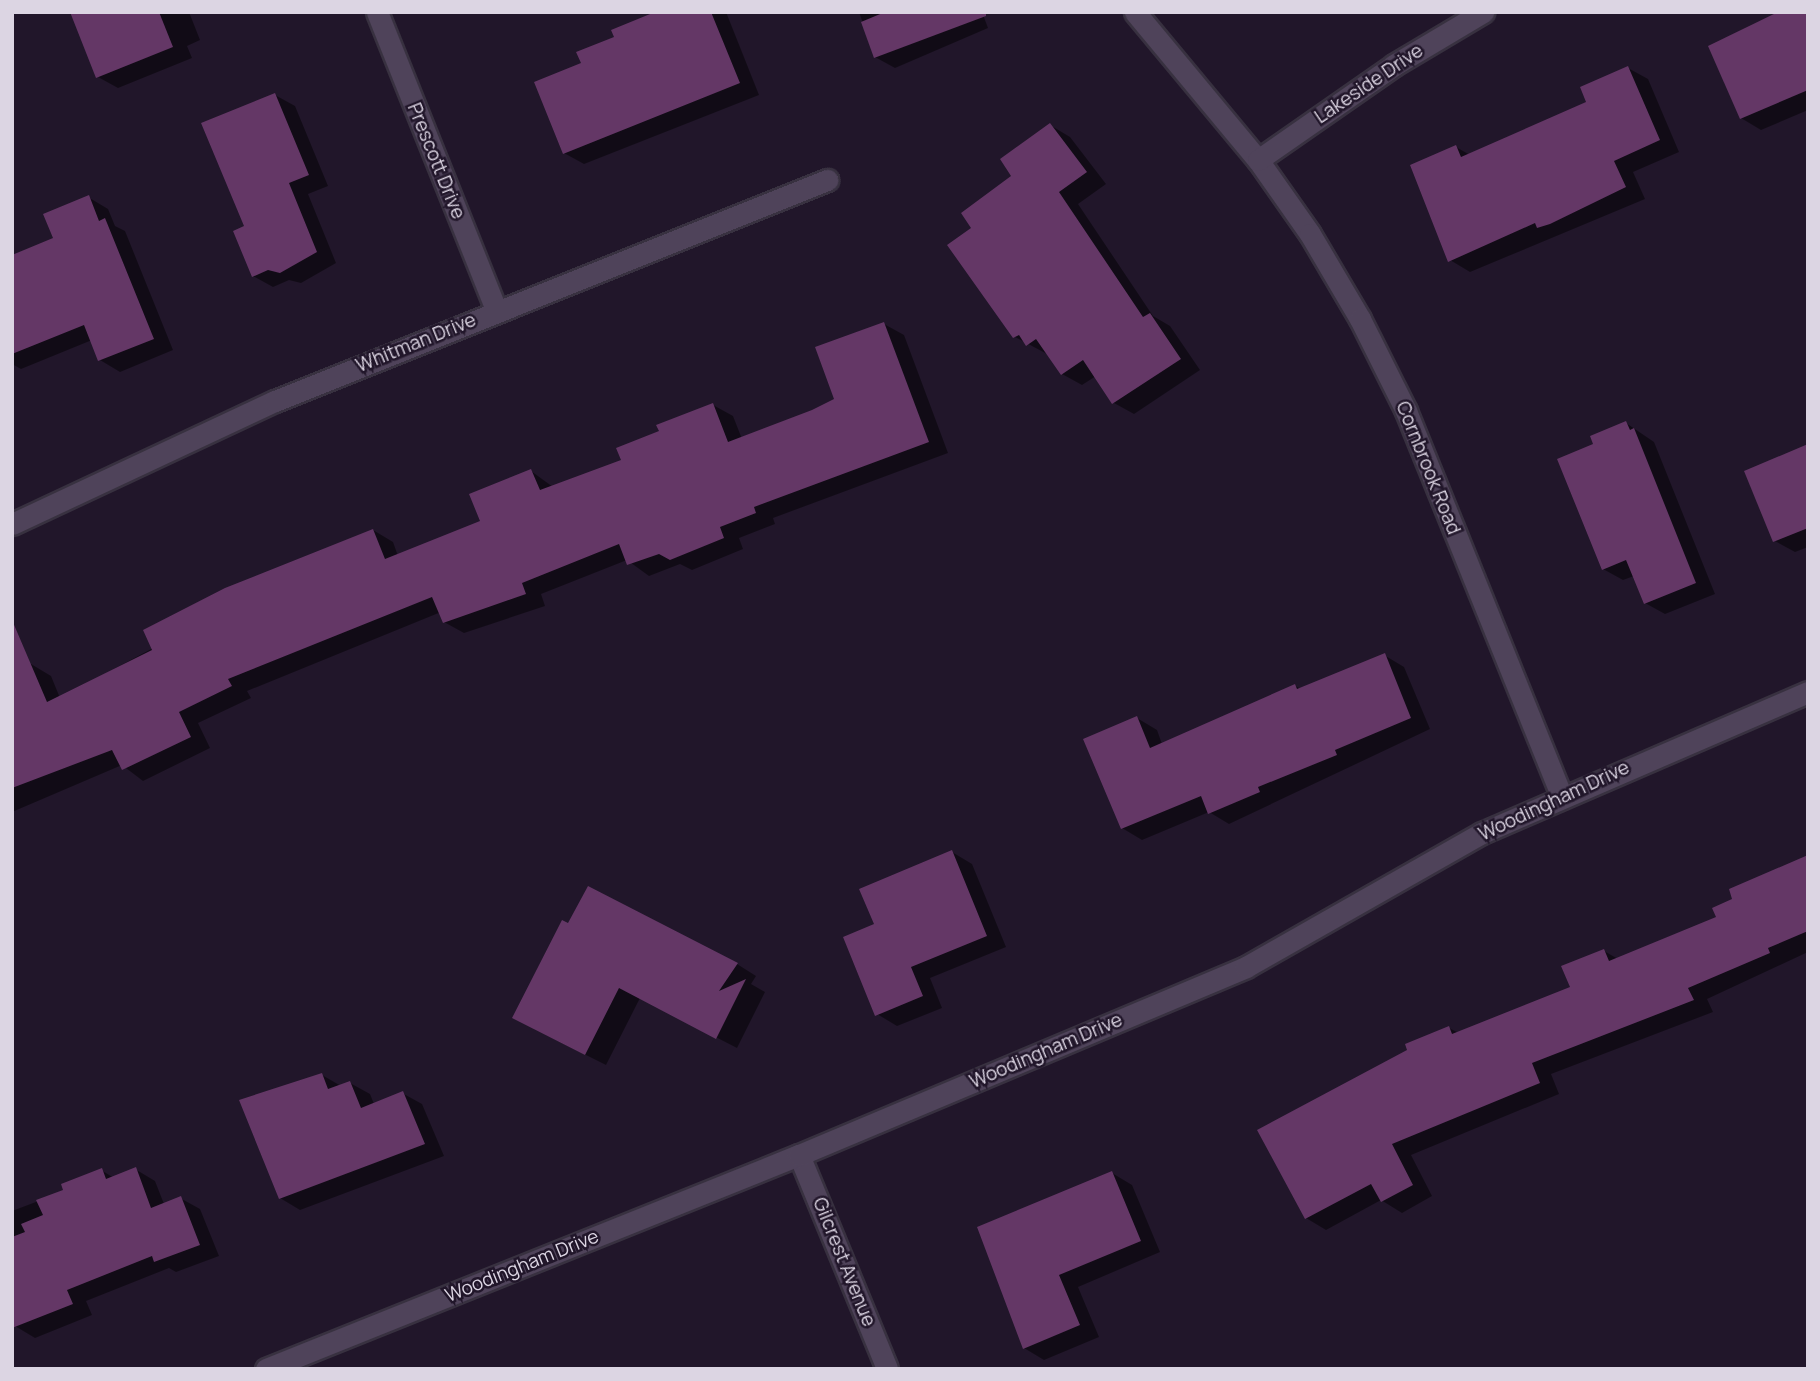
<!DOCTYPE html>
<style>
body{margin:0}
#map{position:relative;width:1820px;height:1381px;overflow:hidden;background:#21162a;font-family:Manrope,sans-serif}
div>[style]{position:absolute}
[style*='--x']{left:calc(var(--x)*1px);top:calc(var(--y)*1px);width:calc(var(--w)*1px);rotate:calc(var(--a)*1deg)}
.shadow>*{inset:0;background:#0007}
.building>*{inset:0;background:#643766}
.roads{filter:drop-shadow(2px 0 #383140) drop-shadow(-2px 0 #383140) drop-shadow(0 2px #383140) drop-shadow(0 -2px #383140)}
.minor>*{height:21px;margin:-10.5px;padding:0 10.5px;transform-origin:10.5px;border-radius:10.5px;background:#4f435a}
span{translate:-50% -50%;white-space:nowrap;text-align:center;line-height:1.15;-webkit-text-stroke:5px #21162a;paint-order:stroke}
.street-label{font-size:19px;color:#dcd5e3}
.frame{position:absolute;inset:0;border:14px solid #dcd5e3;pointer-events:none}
</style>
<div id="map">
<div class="shadow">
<i style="clip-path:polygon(72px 12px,189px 12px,200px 40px,187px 46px,192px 58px,118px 88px,98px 77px)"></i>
<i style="clip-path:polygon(660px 12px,726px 12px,759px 95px,584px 164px,564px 153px,583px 64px)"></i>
<i style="clip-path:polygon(859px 12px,982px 12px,988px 28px,895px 68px,875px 57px)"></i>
<i style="clip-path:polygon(1808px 12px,1808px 110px,1761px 130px,1741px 118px)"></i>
<i style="clip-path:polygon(1628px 68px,1648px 79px,1679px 152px,1633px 172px,1645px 199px,1470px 272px,1450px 260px,1456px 147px,1470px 155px,1589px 103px)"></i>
<i style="clip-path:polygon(275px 95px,295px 106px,328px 186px,308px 194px,336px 263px,301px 283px,289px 280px,273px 287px,253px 276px,246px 227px)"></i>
<i style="clip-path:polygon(1050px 125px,1070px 137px,1106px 184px,1078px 204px,1153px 316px,1170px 326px,1200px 370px,1134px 414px,1114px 403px,1096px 376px,1082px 385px,1062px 374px,1049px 355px,1015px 337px,973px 228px)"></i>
<i style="clip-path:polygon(88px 197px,108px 209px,115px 226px,125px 231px,173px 350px,120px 372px,100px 360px,92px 340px,21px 369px,12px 364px,12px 257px,55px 239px)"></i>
<i style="clip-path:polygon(884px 324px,904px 335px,948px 453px,773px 518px,775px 524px,739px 538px,743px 549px,692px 570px,680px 564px,649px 576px,627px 560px,541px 594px,545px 606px,464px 633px,444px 622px,441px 612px,247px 691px,251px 698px,198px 723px,210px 748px,143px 781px,122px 765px,12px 812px,12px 672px,31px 664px,51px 676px,60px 698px,373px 530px,393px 542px,398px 556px,482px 522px,531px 471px,553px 487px,623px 461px,661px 432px,713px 405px,733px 416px,742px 439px,812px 411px,836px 400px)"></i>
<i style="clip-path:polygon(1626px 423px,1654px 442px,1715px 594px,1665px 614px,1645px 603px,1634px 576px,1623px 580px,1603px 569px,1595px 445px)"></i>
<i style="clip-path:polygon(1808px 446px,1808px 547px,1795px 552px,1775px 541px)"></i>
<i style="clip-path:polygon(1384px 655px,1404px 667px,1430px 729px,1229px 824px,1209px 812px,1142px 840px,1122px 828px,1137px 718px,1157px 730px,1162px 744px,1295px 686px,1301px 689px)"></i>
<i style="clip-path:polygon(952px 852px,972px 864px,1006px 947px,930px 978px,942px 1008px,897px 1026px,877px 1014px,876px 925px)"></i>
<i style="clip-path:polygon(1808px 856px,1808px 952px,1707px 999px,1713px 1012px,1551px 1074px,1559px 1094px,1411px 1155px,1432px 1196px,1402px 1213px,1381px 1200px,1326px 1230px,1306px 1218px,1449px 1028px,1459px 1033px,1572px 988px,1604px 951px,1618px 959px,1718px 917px,1735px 900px)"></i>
<i style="clip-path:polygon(562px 922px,737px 964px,756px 976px,751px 984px,765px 992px,737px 1048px,640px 998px,606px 1065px,534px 1029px)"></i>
<i style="clip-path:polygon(322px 1075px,341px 1086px,350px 1083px,370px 1094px,374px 1104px,402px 1093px,422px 1104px,444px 1156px,300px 1210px,280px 1198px)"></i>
<i style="clip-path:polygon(135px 1169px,155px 1181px,164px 1204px,180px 1198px,200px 1209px,219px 1256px,176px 1272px,169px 1268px,86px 1301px,92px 1315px,35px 1338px,15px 1326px,12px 1211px,65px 1191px,101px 1170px,114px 1178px)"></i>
<i style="clip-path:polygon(1112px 1173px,1132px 1185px,1160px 1252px,1078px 1287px,1099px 1337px,1044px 1360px,1024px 1348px,980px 1228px)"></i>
</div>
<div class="building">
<i style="clip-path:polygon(70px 12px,159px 12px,173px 47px,96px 78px)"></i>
<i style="clip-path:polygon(655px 12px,711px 12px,740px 83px,563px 154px,534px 82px,581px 63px,576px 52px,614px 37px,611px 30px)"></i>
<i style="clip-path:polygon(885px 12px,986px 12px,986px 16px,874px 58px,861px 22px)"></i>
<i style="clip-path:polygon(1778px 12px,1808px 12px,1808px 90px,1740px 119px,1708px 46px)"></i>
<i style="clip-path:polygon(1628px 66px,1660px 140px,1614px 161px,1626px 187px,1550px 224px,1537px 228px,1535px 223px,1448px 262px,1410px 165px,1456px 145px,1461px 157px,1586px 102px,1580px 87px)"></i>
<i style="clip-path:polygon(275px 93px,309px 175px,289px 183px,317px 252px,280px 273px,268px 270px,252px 277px,233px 231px,244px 226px,201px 123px)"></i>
<i style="clip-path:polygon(1050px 123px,1087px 172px,1059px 192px,1143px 317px,1150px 313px,1181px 359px,1112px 404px,1083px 360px,1061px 375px,1036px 339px,1026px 346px,1019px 335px,1013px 338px,947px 245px,971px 228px,961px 213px,1011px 176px,1000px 159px)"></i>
<i style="clip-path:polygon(89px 195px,99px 221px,105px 218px,154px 339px,98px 361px,84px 325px,12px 354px,12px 255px,53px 238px,43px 214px)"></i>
<i style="clip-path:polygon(884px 322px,929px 442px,754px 507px,756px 513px,720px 527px,724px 538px,670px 560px,659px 554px,627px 565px,619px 544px,522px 583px,526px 594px,443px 623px,432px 597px,228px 679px,232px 686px,179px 712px,191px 737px,122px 770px,112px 750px,12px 788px,12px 620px,47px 702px,152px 650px,143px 630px,225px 588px,373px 529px,385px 559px,480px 521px,469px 494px,531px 469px,540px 490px,621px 460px,616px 448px,659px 431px,656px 425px,713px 403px,728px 442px,812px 410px,834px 399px,815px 347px)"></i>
<i style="clip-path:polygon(1626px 421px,1630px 430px,1634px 428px,1696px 583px,1644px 604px,1626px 560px,1602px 570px,1557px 459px,1593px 444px,1590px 436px)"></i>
<i style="clip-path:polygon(1808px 444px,1808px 528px,1773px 542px,1744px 471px)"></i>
<i style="clip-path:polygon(1385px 653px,1411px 718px,1335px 750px,1337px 755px,1258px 787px,1260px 792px,1208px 814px,1201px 796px,1121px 829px,1083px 739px,1137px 716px,1150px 748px,1295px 684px,1297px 689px)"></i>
<i style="clip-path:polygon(952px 850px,987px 936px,911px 967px,923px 996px,875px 1016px,843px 937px,874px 924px,859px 889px)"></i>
<i style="clip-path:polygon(1808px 855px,1808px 931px,1768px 948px,1770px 953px,1688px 988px,1694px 1000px,1532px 1063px,1540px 1083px,1392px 1144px,1413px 1185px,1381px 1202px,1371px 1184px,1305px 1219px,1257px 1130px,1407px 1050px,1405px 1044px,1449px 1026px,1452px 1034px,1570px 987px,1561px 966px,1604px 949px,1609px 961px,1716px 917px,1712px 908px,1732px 899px,1729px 889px)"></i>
<i style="clip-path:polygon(588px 886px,738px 963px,719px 991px,746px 979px,716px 1039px,619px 988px,585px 1055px,512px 1018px,562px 920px,568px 923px)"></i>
<i style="clip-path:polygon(322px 1073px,328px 1089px,350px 1081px,361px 1108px,403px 1091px,425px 1144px,279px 1199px,239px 1100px)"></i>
<i style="clip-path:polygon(136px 1167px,151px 1208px,181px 1196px,200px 1245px,154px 1262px,152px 1256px,67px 1290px,73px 1304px,12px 1328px,12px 1237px,25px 1232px,21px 1224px,43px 1215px,36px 1200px,63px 1190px,61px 1184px,102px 1168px,106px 1179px)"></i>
<i style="clip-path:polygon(1112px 1171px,1141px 1241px,1059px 1275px,1080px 1325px,1023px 1349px,977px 1227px)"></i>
</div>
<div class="roads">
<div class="minor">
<i style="--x:377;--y:12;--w:321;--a:68.2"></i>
<i style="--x:1135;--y:12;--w:192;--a:50.3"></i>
<i style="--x:1258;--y:160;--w:90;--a:54.9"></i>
<i style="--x:1310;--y:234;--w:99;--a:59.5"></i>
<i style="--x:1360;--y:319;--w:103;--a:63.4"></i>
<i style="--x:1406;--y:411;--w:414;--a:68"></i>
<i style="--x:1258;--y:160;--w:166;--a:-34.9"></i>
<i style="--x:1394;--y:65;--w:104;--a:-30.8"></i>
<i style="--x:12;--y:524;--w:290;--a:-25.1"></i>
<i style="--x:275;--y:401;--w:595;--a:-21.82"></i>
<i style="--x:799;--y:1155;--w:231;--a:67.6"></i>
<i style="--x:266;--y:1369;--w:574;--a:-21.88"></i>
<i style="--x:799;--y:1155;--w:485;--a:-22.8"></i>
<i style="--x:1246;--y:967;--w:271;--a:-29.6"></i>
<i style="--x:1482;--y:833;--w:355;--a:-23.4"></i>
</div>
</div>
<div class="street-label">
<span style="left:1369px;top:84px;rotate:-34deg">Lakeside Drive</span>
<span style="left:436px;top:161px;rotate:68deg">Prescott Drive</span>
<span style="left:416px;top:343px;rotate:-22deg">Whitman Drive</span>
<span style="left:1428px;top:468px;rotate:68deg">Cornbrook Road</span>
<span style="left:1554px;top:801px;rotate:-25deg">Woodingham Drive</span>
<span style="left:1046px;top:1051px;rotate:-23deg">Woodingham Drive</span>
<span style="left:844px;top:1262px;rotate:68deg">Gilcrest Avenue</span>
<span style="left:522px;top:1266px;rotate:-22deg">Woodingham Drive</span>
</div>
<div class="frame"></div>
</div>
